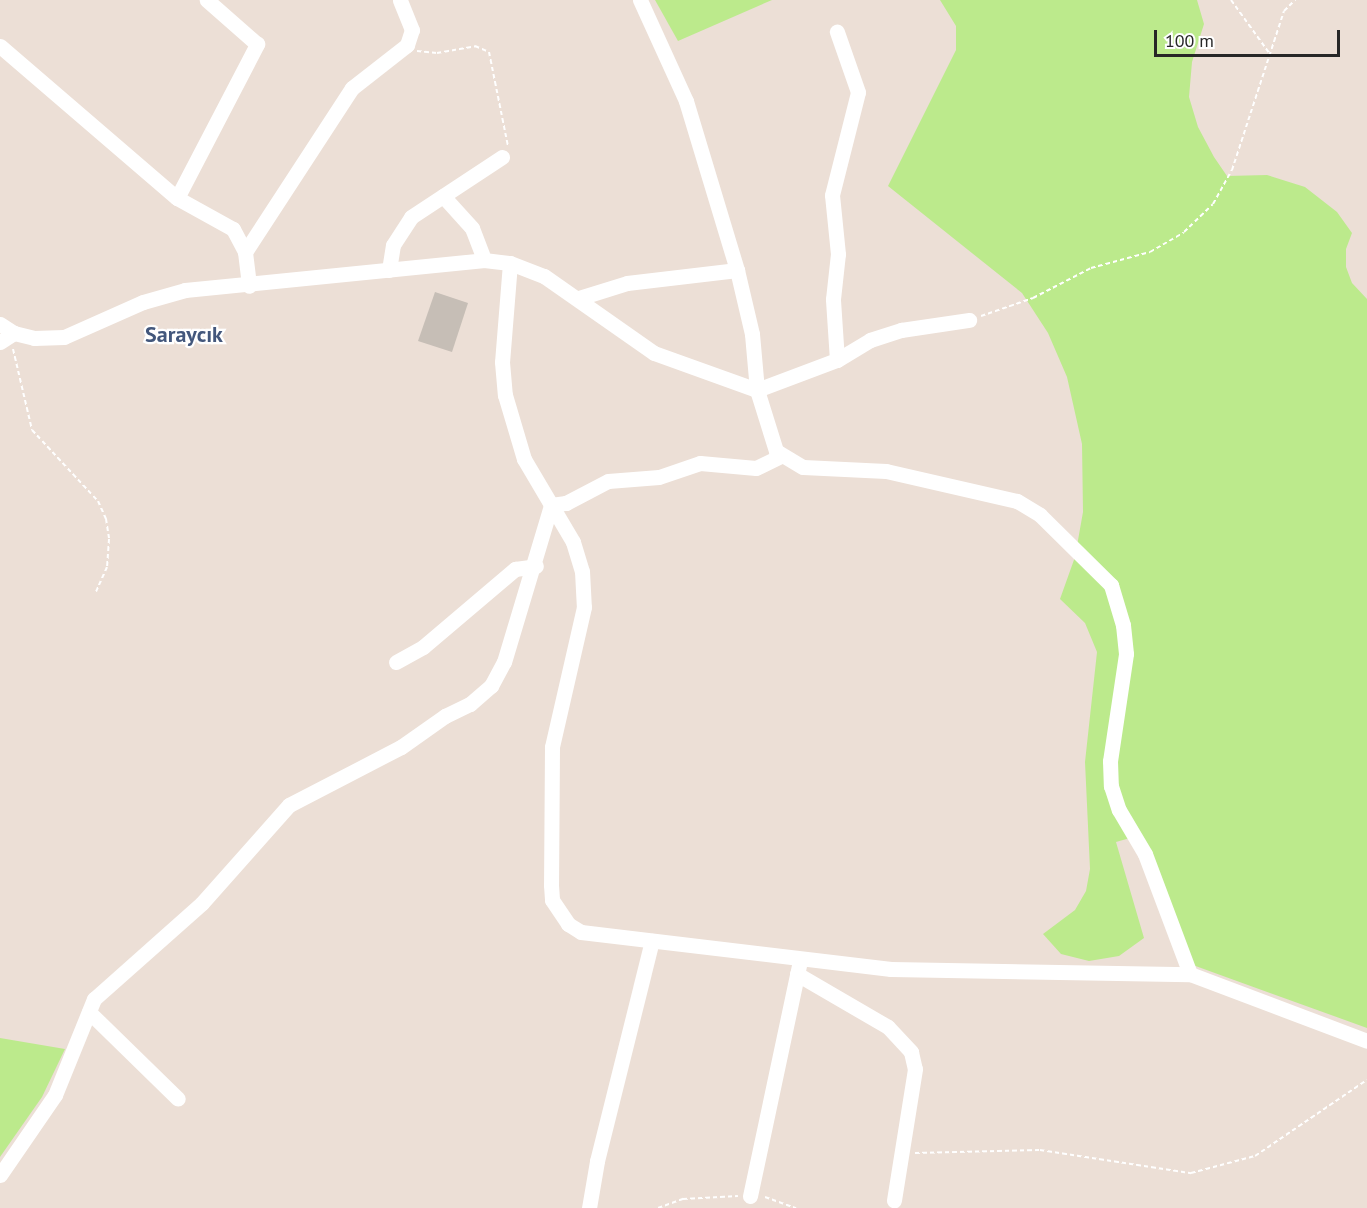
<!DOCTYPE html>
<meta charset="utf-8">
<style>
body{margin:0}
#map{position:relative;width:1367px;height:1208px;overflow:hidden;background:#ecdfd6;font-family:"PT Sans",sans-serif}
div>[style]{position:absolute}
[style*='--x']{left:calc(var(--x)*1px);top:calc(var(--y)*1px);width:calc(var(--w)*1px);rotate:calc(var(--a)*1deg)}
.green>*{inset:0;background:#bcea8c}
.building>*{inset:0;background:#c6beb6}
.path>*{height:2px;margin-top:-1px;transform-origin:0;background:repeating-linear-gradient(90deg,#fff 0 4.5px,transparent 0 7.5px)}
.minor>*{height:15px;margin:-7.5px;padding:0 7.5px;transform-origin:7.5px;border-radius:7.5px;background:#fff}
span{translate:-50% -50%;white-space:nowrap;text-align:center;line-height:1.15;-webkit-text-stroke:4.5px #fff;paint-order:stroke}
.district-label{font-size:22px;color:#43577c;font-weight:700}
.scale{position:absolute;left:1154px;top:30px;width:186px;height:27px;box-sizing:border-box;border:3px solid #272727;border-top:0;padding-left:8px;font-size:18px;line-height:21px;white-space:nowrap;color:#272727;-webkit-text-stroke:4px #fff;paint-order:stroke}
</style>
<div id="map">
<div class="green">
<i style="clip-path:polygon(655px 0,772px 0,678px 41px)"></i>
<i style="clip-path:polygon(940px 0,1197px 0,1204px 24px,1192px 62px,1189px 97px,1198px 127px,1214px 157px,1227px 176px,1267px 175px,1305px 187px,1337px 212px,1352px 233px,1346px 249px,1346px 267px,1352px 283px,1367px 299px,1367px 1028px,1179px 960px,1137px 836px,1116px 842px,1144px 938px,1119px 956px,1089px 961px,1061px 954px,1043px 934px,1075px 910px,1086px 891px,1090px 869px,1085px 762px,1097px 652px,1085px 623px,1060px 599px,1075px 557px,1083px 512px,1082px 444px,1067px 377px,1048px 333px,1022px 293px,888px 186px,956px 50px,956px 26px)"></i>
<i style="clip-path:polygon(0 1038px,65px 1049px,42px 1097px,0 1157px)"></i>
</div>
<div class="building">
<i style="clip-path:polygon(435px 292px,468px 303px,452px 352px,418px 341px)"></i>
</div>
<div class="path">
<i style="--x:1231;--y:0;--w:67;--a:54.2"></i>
<i style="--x:417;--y:51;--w:20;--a:6"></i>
<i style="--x:437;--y:53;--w:39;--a:-10"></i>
<i style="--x:475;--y:46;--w:15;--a:23"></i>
<i style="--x:489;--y:52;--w:96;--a:78.6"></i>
<i style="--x:981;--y:316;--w:55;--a:-19.1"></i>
<i style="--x:1033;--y:298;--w:65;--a:-27.3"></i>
<i style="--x:1091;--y:268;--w:61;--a:-15.2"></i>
<i style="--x:1150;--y:252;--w:39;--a:-30"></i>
<i style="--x:1184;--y:232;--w:40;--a:-44"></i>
<i style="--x:1213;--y:204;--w:39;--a:-61"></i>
<i style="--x:1232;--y:170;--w:167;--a:-71.9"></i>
<i style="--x:1284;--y:11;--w:16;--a:-45"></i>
<i style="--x:13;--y:349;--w:83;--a:76.8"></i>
<i style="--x:32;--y:430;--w:97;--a:47.1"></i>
<i style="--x:98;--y:501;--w:20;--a:66"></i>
<i style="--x:106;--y:519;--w:20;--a:81"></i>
<i style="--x:109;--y:539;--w:28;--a:94"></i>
<i style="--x:107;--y:567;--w:27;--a:114"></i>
<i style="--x:915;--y:1153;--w:125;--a:-1.4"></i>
<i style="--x:1040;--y:1150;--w:153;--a:8.7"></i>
<i style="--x:1191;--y:1173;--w:66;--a:-14.9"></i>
<i style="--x:1255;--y:1156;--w:135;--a:-34.2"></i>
<i style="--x:765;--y:1197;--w:33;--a:20"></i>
<i style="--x:658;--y:1208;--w:27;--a:-20"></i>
<i style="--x:683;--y:1199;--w:55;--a:-3.1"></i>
</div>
<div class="minor">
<i style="--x:640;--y:0;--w:111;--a:65.5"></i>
<i style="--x:686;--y:101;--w:177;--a:73.2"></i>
<i style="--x:737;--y:270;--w:66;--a:76.8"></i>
<i style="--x:752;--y:334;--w:56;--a:84.9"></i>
<i style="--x:757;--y:390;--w:64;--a:72.7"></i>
<i style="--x:776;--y:451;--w:31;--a:31"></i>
<i style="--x:803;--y:467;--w:83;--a:2.8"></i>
<i style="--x:886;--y:471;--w:134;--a:12.9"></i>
<i style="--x:1017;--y:501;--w:27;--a:31"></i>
<i style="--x:1040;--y:515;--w:100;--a:44.6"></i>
<i style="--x:1111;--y:585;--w:42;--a:73.3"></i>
<i style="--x:1123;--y:625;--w:29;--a:84"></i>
<i style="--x:1126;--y:654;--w:108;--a:98.5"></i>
<i style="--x:1110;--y:761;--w:25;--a:88"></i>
<i style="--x:1111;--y:786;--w:25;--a:72"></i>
<i style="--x:1119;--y:810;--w:51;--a:59.4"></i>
<i style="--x:1145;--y:854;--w:128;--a:69.4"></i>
<i style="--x:0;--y:46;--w:233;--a:40.7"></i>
<i style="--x:177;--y:198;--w:64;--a:29"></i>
<i style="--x:233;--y:229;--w:26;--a:62"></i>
<i style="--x:245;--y:252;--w:34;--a:83"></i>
<i style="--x:443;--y:196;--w:43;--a:47.8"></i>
<i style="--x:472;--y:228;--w:34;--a:69"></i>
<i style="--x:177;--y:198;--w:174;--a:-62.5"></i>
<i style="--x:257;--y:44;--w:67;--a:-138.7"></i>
<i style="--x:245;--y:252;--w:196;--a:-56.9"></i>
<i style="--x:352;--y:88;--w:70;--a:-38"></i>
<i style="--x:407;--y:45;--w:16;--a:-72"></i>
<i style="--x:412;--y:30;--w:32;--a:-112"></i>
<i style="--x:510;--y:263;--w:99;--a:94.6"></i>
<i style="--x:502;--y:362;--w:33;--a:85"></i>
<i style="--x:505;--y:395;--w:67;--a:73.5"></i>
<i style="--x:524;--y:459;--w:96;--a:59.4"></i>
<i style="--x:573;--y:542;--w:30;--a:73"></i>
<i style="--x:582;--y:571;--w:36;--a:87"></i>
<i style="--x:584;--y:607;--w:144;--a:102.9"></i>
<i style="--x:552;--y:747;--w:138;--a:90.4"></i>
<i style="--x:551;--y:885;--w:15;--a:86"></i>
<i style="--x:552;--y:900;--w:29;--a:56"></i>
<i style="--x:568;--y:924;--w:15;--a:32"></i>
<i style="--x:581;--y:932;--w:312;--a:6.8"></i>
<i style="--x:891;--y:969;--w:299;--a:1"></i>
<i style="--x:1190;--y:974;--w:189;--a:20.7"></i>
<i style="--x:389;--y:270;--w:25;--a:-81"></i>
<i style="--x:393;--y:245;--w:33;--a:-57"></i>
<i style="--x:411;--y:217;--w:109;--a:-33.4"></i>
<i style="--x:579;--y:298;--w:50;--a:-17.4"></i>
<i style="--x:627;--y:283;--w:111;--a:-6.7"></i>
<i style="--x:0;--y:324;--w:17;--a:33"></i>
<i style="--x:0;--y:342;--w:17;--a:-33"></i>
<i style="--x:14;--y:333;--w:21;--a:14"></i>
<i style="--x:34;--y:338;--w:30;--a:-2"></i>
<i style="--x:64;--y:337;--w:86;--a:-23.9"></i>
<i style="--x:143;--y:302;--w:44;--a:-15.9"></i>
<i style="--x:185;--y:290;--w:301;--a:-5.7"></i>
<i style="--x:484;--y:260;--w:26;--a:7"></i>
<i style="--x:510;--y:263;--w:36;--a:21"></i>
<i style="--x:544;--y:276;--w:134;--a:35"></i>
<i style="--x:654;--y:353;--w:109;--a:19.8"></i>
<i style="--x:757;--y:390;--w:85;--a:-20.6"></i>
<i style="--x:837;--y:360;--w:39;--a:-31"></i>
<i style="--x:870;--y:340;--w:33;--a:-18"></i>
<i style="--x:901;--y:330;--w:69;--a:-8.4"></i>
<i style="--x:837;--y:360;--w:61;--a:-93.8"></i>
<i style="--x:833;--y:299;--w:45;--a:-83.7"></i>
<i style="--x:838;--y:254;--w:59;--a:-95.8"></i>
<i style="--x:832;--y:195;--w:106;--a:-75.8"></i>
<i style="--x:858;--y:92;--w:64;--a:-109.3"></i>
<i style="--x:396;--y:662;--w:31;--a:-29"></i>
<i style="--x:423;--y:647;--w:121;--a:-40.3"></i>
<i style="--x:515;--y:569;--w:21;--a:-8"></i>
<i style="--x:797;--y:974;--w:105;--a:30.2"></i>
<i style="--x:888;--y:1027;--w:34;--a:47"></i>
<i style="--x:911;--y:1052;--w:17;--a:77"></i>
<i style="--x:915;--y:1069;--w:133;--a:99.1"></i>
<i style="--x:89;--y:1012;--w:124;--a:44.3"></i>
<i style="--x:0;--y:1175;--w:97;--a:-55.5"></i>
<i style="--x:55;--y:1095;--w:104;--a:-67.9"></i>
<i style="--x:94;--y:999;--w:144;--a:-41.6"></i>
<i style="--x:202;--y:903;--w:131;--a:-48.4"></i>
<i style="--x:289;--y:805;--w:126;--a:-27.4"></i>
<i style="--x:401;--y:747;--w:54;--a:-35.2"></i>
<i style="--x:445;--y:716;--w:28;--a:-26"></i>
<i style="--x:470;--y:704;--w:28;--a:-41"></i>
<i style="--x:491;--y:686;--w:27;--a:-62"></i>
<i style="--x:504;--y:662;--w:164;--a:-73.3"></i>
<i style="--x:551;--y:505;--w:15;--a:-8"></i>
<i style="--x:566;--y:503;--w:47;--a:-27.6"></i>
<i style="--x:608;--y:481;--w:51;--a:-4.5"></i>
<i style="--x:659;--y:477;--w:43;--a:-18.9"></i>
<i style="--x:700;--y:463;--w:56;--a:5.1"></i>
<i style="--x:756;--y:468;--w:28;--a:-26"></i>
<i style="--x:750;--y:1196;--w:236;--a:-78"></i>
<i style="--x:589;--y:1208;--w:48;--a:-80.3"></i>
<i style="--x:597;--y:1161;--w:227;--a:-76"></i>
</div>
<div class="district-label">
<span style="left:184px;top:335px">Saraycık</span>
</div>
<div class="scale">100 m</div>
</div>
